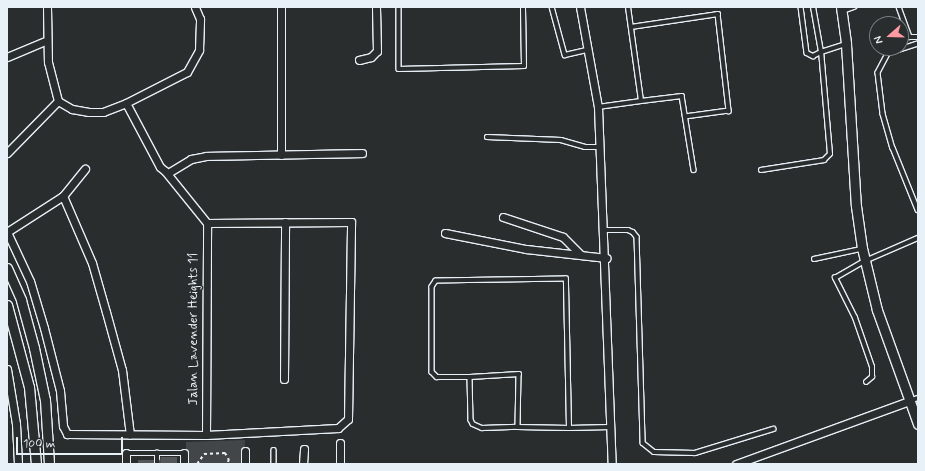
<!DOCTYPE html>
<style>
body{margin:0}
#map{position:relative;width:925px;height:471px;overflow:hidden;background:#2a2d2e;font-family:Mynerve,sans-serif}
div>[style]{position:absolute}
[style*='--x']{left:calc(var(--x)*1px);top:calc(var(--y)*1px);width:calc(var(--w)*1px);rotate:calc(var(--a)*1deg)}
.green>*{inset:0;background:#424648}
.path>*{height:1.5px;margin-top:-0.75px;transform-origin:0;background:repeating-linear-gradient(90deg,#e8f1f8 0 3px,transparent 0 6px)}
.roads{filter:drop-shadow(1px 0 #e8f1f8) drop-shadow(-1px 0 #e8f1f8) drop-shadow(0 1px #e8f1f8) drop-shadow(0 -1px #e8f1f8)}
.lane>*{height:3.5px;margin:-1.75px;padding:0 1.75px;transform-origin:1.75px;border-radius:1.75px;background:#2a2d2e}
.street>*{height:7px;margin:-3.5px;padding:0 3.5px;transform-origin:3.5px;border-radius:3.5px;background:#2a2d2e}
.secondary>*{height:9px;margin:-4.5px;padding:0 4.5px;transform-origin:4.5px;border-radius:4.5px;background:#2a2d2e}
.wall>*{inset:0;background:#474b4d}
.building>*{inset:0;background:#535759}
span{translate:-50% -50%;white-space:nowrap;text-align:center;line-height:1.15;-webkit-text-stroke:3px #2a2d2e;paint-order:stroke}
.street-label{font-size:13px;color:#e8f1f8}
.frame{position:absolute;inset:0;border:8px solid #e8f1f8;pointer-events:none}
.north{position:absolute;left:869px;top:16px;width:40px;height:40px;box-sizing:border-box;background:#2a2d2e;border:1px solid #767b7f;border-radius:50%;rotate:250deg;font-size:11px;font-weight:700;line-height:16px;text-align:center;color:#e8f1f8}
.north::after{content:'';display:block;margin:auto;width:14px;height:18px;background:#ff9aa2;clip-path:polygon(50% 0,100% 100%,50% 72%,0 100%)}
.scale{position:absolute;left:16px;top:437px;width:107px;height:18px;box-sizing:border-box;border:2px solid #e8f1f8;border-top:0;padding-left:5px;font-size:12px;line-height:14px;white-space:nowrap;color:#e8f1f8;-webkit-text-stroke:3px #2a2d2e;paint-order:stroke}
</style>
<div id="map">
<div class="green">
<i style="clip-path:polygon(245px 440px,244px 464px,186px 464px,186px 442px)"></i>
</div>
<div class="path">
<i style="--x:197;--y:464;--w:12;--a:-55"></i>
<i style="--x:204;--y:454;--w:21;--a:-3"></i>
<i style="--x:225;--y:453;--w:7;--a:56"></i>
<i style="--x:229;--y:459;--w:5;--a:101"></i>
</div>
<div class="roads">
<div class="lane">
<i style="--x:399;--y:7;--w:62;--a:90"></i>
<i style="--x:399;--y:69;--w:125;--a:-1.4"></i>
<i style="--x:524;--y:66;--w:59;--a:-91"></i>
<i style="--x:552;--y:7;--w:50;--a:74.8"></i>
<i style="--x:565;--y:55;--w:23;--a:-13"></i>
<i style="--x:801;--y:7;--w:46;--a:82.6"></i>
<i style="--x:807;--y:53;--w:7;--a:27"></i>
<i style="--x:813;--y:56;--w:9;--a:-27"></i>
<i style="--x:821;--y:52;--w:46;--a:-100.1"></i>
<i style="--x:899;--y:7;--w:32;--a:70"></i>
<i style="--x:910;--y:37;--w:8;--a:0"></i>
<i style="--x:843;--y:11;--w:12;--a:-20"></i>
<i style="--x:631;--y:27;--w:88;--a:-8.5"></i>
<i style="--x:718;--y:14;--w:98;--a:83.5"></i>
<i style="--x:729;--y:111;--w:44;--a:172.2"></i>
<i style="--x:918;--y:44;--w:32;--a:162"></i>
<i style="--x:888;--y:54;--w:21;--a:118"></i>
<i style="--x:878;--y:73;--w:41;--a:83"></i>
<i style="--x:883;--y:114;--w:35;--a:74"></i>
<i style="--x:893;--y:148;--w:67;--a:68"></i>
<i style="--x:641;--y:101;--w:41;--a:-7"></i>
<i style="--x:682;--y:96;--w:75;--a:80.8"></i>
<i style="--x:598;--y:107;--w:43;--a:-7.9"></i>
<i style="--x:641;--y:101;--w:95;--a:-97.9"></i>
<i style="--x:487;--y:137;--w:74;--a:2.3"></i>
<i style="--x:561;--y:140;--w:25;--a:16"></i>
<i style="--x:585;--y:147;--w:14;--a:0"></i>
<i style="--x:761;--y:170;--w:64;--a:-9"></i>
<i style="--x:824;--y:160;--w:8;--a:-45"></i>
<i style="--x:830;--y:154;--w:102;--a:-95"></i>
<i style="--x:821;--y:52;--w:26;--a:-18"></i>
<i style="--x:604;--y:230;--w:24;--a:0"></i>
<i style="--x:628;--y:230;--w:5;--a:22"></i>
<i style="--x:633;--y:232;--w:6;--a:51"></i>
<i style="--x:637;--y:237;--w:206;--a:88.3"></i>
<i style="--x:643;--y:443;--w:14;--a:39"></i>
<i style="--x:654;--y:452;--w:41;--a:1.4"></i>
<i style="--x:695;--y:453;--w:82;--a:-17.1"></i>
<i style="--x:814;--y:259;--w:48;--a:-12"></i>
<i style="--x:470;--y:377;--w:49;--a:-3.5"></i>
<i style="--x:519;--y:374;--w:53;--a:91.1"></i>
<i style="--x:866;--y:382;--w:8;--a:-40"></i>
<i style="--x:872;--y:377;--w:10;--a:-90"></i>
<i style="--x:872;--y:367;--w:52;--a:-109.1"></i>
<i style="--x:855;--y:318;--w:45;--a:-116.6"></i>
<i style="--x:835;--y:278;--w:34;--a:-30"></i>
<i style="--x:865;--y:261;--w:58;--a:-23.5"></i>
<i style="--x:910;--y:401;--w:9;--a:-21"></i>
<i style="--x:569;--y:428;--w:149;--a:-91.2"></i>
<i style="--x:566;--y:279;--w:130;--a:179.1"></i>
<i style="--x:436;--y:281;--w:7;--a:124"></i>
<i style="--x:432;--y:287;--w:85;--a:90"></i>
<i style="--x:432;--y:372;--w:7;--a:45"></i>
<i style="--x:437;--y:377;--w:33;--a:0"></i>
<i style="--x:470;--y:377;--w:43;--a:88.7"></i>
<i style="--x:471;--y:420;--w:4;--a:63"></i>
<i style="--x:473;--y:424;--w:10;--a:24"></i>
<i style="--x:482;--y:428;--w:36;--a:-2"></i>
<i style="--x:518;--y:427;--w:51;--a:1.1"></i>
<i style="--x:569;--y:428;--w:41;--a:-1.4"></i>
<i style="--x:274;--y:450;--w:14;--a:90"></i>
<i style="--x:126;--y:453;--w:58;--a:0"></i>
<i style="--x:157;--y:464;--w:11;--a:-90"></i>
</div>
<div class="street">
<i style="--x:47;--y:7;--w:55;--a:89"></i>
<i style="--x:48;--y:62;--w:40;--a:75.6"></i>
<i style="--x:58;--y:101;--w:16;--a:30"></i>
<i style="--x:72;--y:109;--w:17;--a:10"></i>
<i style="--x:89;--y:112;--w:14;--a:0"></i>
<i style="--x:103;--y:112;--w:25;--a:-21"></i>
<i style="--x:126;--y:103;--w:68;--a:-26.9"></i>
<i style="--x:187;--y:72;--w:25;--a:-61"></i>
<i style="--x:199;--y:50;--w:31;--a:-88"></i>
<i style="--x:200;--y:19;--w:13;--a:-113"></i>
<i style="--x:580;--y:7;--w:102;--a:79.8"></i>
<i style="--x:598;--y:107;--w:357;--a:87.8"></i>
<i style="--x:7;--y:57;--w:41;--a:-22.8"></i>
<i style="--x:359;--y:60;--w:12;--a:-14"></i>
<i style="--x:371;--y:57;--w:8;--a:-45"></i>
<i style="--x:377;--y:51;--w:44;--a:-91.3"></i>
<i style="--x:126;--y:103;--w:72;--a:62"></i>
<i style="--x:160;--y:167;--w:6;--a:39"></i>
<i style="--x:165;--y:171;--w:67;--a:51.1"></i>
<i style="--x:7;--y:153;--w:73;--a:-45.6"></i>
<i style="--x:281;--y:155;--w:148;--a:-90"></i>
<i style="--x:168;--y:173;--w:27;--a:-31"></i>
<i style="--x:191;--y:159;--w:15;--a:-11"></i>
<i style="--x:206;--y:156;--w:156;--a:-1.1"></i>
<i style="--x:63;--y:196;--w:73;--a:66.6"></i>
<i style="--x:92;--y:263;--w:51;--a:74.1"></i>
<i style="--x:106;--y:312;--w:60;--a:74.6"></i>
<i style="--x:122;--y:370;--w:65;--a:83"></i>
<i style="--x:503;--y:217;--w:63;--a:18.4"></i>
<i style="--x:563;--y:237;--w:25;--a:45"></i>
<i style="--x:7;--y:232;--w:54;--a:64.9"></i>
<i style="--x:30;--y:281;--w:49;--a:73.4"></i>
<i style="--x:44;--y:328;--w:65;--a:75.7"></i>
<i style="--x:60;--y:391;--w:35;--a:85"></i>
<i style="--x:63;--y:426;--w:9;--a:63"></i>
<i style="--x:67;--y:434;--w:139;--a:0.4"></i>
<i style="--x:206;--y:435;--w:132;--a:-3"></i>
<i style="--x:338;--y:428;--w:13;--a:-42"></i>
<i style="--x:348;--y:419;--w:197;--a:-89.1"></i>
<i style="--x:351;--y:222;--w:144;--a:179.6"></i>
<i style="--x:7;--y:232;--w:67;--a:-32.7"></i>
<i style="--x:63;--y:196;--w:35;--a:-51"></i>
<i style="--x:445;--y:233;--w:83;--a:11.2"></i>
<i style="--x:526;--y:249;--w:81;--a:6.4"></i>
<i style="--x:7;--y:369;--w:56;--a:80.7"></i>
<i style="--x:16;--y:424;--w:40;--a:87.1"></i>
<i style="--x:284;--y:379;--w:157;--a:-89.6"></i>
<i style="--x:206;--y:435;--w:212;--a:-89.7"></i>
<i style="--x:126;--y:453;--w:11;--a:90"></i>
<i style="--x:184;--y:453;--w:11;--a:90"></i>
<i style="--x:245;--y:464;--w:13;--a:-90"></i>
<i style="--x:303;--y:464;--w:15;--a:-86"></i>
<i style="--x:340;--y:464;--w:21;--a:-90"></i>
<i style="--x:736;--y:464;--w:184;--a:-20"></i>
</div>
<div class="secondary">
<i style="--x:841;--y:7;--w:37;--a:82"></i>
<i style="--x:846;--y:44;--w:162;--a:86.5"></i>
<i style="--x:856;--y:206;--w:42;--a:81.9"></i>
<i style="--x:862;--y:248;--w:64;--a:76.4"></i>
<i style="--x:877;--y:310;--w:121;--a:70.2"></i>
<i style="--x:7;--y:268;--w:35;--a:66"></i>
<i style="--x:21;--y:300;--w:50;--a:74.8"></i>
<i style="--x:34;--y:348;--w:53;--a:78.1"></i>
<i style="--x:45;--y:400;--w:64;--a:86.4"></i>
<i style="--x:7;--y:305;--w:85;--a:75"></i>
<i style="--x:29;--y:387;--w:77;--a:84.8"></i>
</div>
</div>
<div class="wall">
<i style="clip-path:polygon(161px 457px,177px 464px,159px 464px,159px 461px)"></i>
</div>
<div class="building">
<i style="clip-path:polygon(161px 457px,177px 457px,177px 464px,161px 464px)"></i>
<i style="clip-path:polygon(138px 460px,154px 460px,154px 464px,138px 464px)"></i>
</div>
<div class="street-label">
<span style="left:194px;top:329px;rotate:-90deg">Jalan Lavender Heights 11</span>
</div>
<div class="frame"></div>
<div class="north">N</div>
<div class="scale">100 m</div>
</div>
